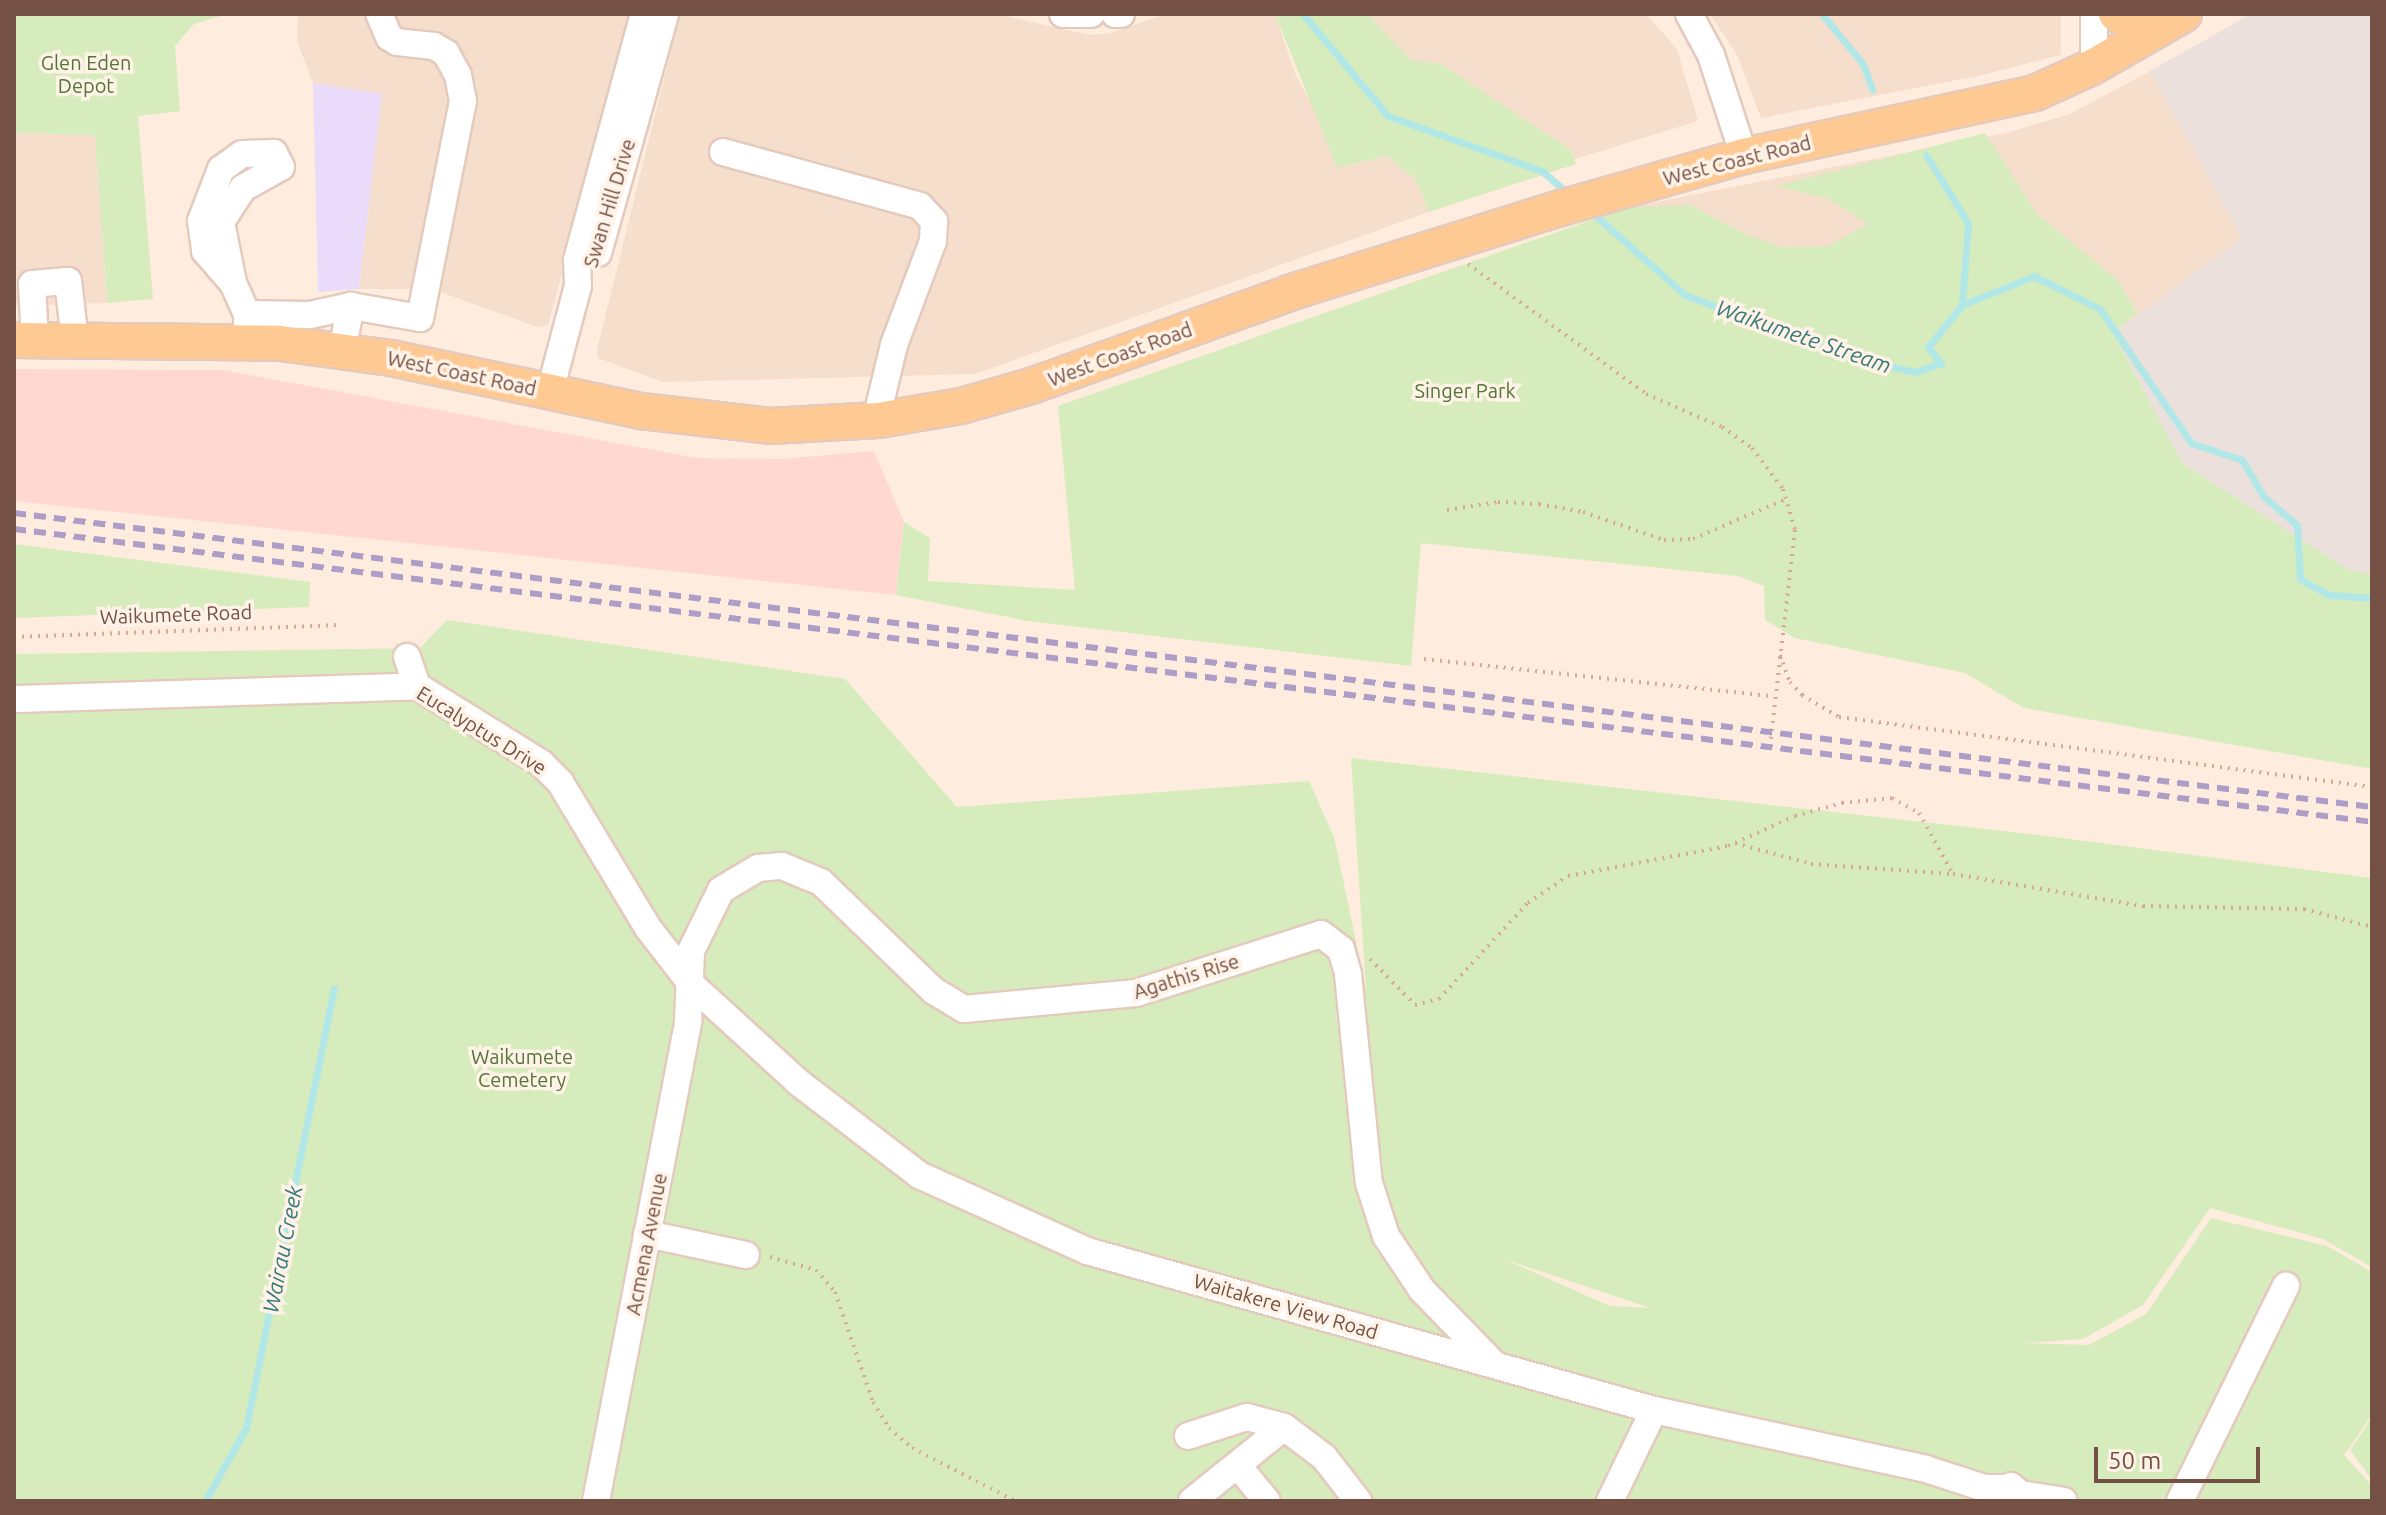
<!DOCTYPE html>
<style>
body{margin:0}
#map{position:relative;width:2386px;height:1515px;overflow:hidden;background:#feedde;font-family:Ubuntu,sans-serif}
div>[style]{position:absolute}
[style*='--x']{left:calc(var(--x)*1px);top:calc(var(--y)*1px);width:calc(var(--w)*1px);rotate:calc(var(--a)*1deg)}
.residential>*{inset:0;background:#f6decc}
.commercial>*{inset:0;background:#ffd9d1}
.industrial>*{inset:0;background:#ebe0db}
.education>*{inset:0;background:#ebdbfa}
.green>*{inset:0;background:#d6ecbc}
.stream>*{height:7px;margin:-3.5px;padding:0 3.5px;transform-origin:3.5px;border-radius:3.5px;background:#b2e7e8}
.path>*{height:4px;margin-top:-2px;transform-origin:0;background:repeating-linear-gradient(90deg,#daa897 0 2px,transparent 0 8px)}
.roads{filter:drop-shadow(2px 0 #e4cabd) drop-shadow(-2px 0 #e4cabd) drop-shadow(0 2px #e4cabd) drop-shadow(0 -2px #e4cabd)}
.minor>*{height:26px;margin:-13px;padding:0 13px;transform-origin:13px;border-radius:13px;background:#fff}
.major>*{height:34px;margin:-17px;padding:0 17px;transform-origin:17px;border-radius:17px;background:#ffc994}
.rail>*{height:6px;margin-top:-3px;transform-origin:0;background:repeating-linear-gradient(90deg,#ae9dc7 0 12px,transparent 0 20px)}
span{translate:-50% -50%;white-space:nowrap;text-align:center;line-height:1.15;-webkit-text-stroke:7px #fff2e6;paint-order:stroke}
.park-label{font-size:20px;color:#53763a}
.street-label{font-size:20px;color:#755045}
.water-label{font-size:22px;color:#377a7c;font-style:italic}
.frame{position:absolute;inset:0;border:16px solid #755045;pointer-events:none}
.scale{position:absolute;left:2094px;top:1447px;width:166px;height:36px;box-sizing:border-box;border:4px solid #755045;border-top:0;padding-left:10px;font-size:24px;line-height:28px;white-space:nowrap;color:#755045;-webkit-text-stroke:6px #fff2e6;paint-order:stroke}
</style>
<div id="map">
<div class="residential">
<i style="clip-path:polygon(298px 14px,632px 14px,548px 325px,537px 327px,432px 289px,359px 289px,382px 95px,313px 83px,297px 41px)"></i>
<i style="clip-path:polygon(680px 14px,997px 14px,1089px 35px,1109px 34px,1165px 14px,1275px 14px,1296px 76px,1347px 166px,1387px 156px,1416px 180px,1429px 212px,975px 374px,663px 382px,598px 358px,597px 349px)"></i>
<i style="clip-path:polygon(1345px 14px,1646px 14px,1677px 49px,1698px 121px,1575px 159px,1571px 150px,1441px 65px,1430px 75px)"></i>
<i style="clip-path:polygon(1710px 14px,2061px 14px,2061px 55px,1978px 76px,1761px 118px,1737px 55px)"></i>
<i style="clip-path:polygon(2150px 71px,2242px 239px,2113px 333px,1907px 326px,1626px 208px,2006px 133px,2070px 114px)"></i>
<i style="clip-path:polygon(14px 133px,95px 134px,107px 303px,14px 306px)"></i>
</div>
<div class="commercial">
<i style="clip-path:polygon(14px 369px,223px 370px,697px 458px,782px 459px,874px 451px,904px 522px,896px 595px,14px 501px)"></i>
</div>
<div class="industrial">
<i style="clip-path:polygon(2251px 14px,2372px 14px,2372px 574px,2349px 570px,2183px 464px,2113px 333px,2242px 238px,2150px 71px)"></i>
</div>
<div class="education">
<i style="clip-path:polygon(313px 83px,382px 94px,359px 289px,318px 292px)"></i>
</div>
<div class="green">
<i style="clip-path:polygon(14px 14px,227px 14px,194px 24px,175px 46px,180px 111px,138px 116px,153px 299px,107px 303px,95px 135px,14px 133px)"></i>
<i style="clip-path:polygon(1275px 14px,1368px 14px,1411px 60px,1441px 64px,1571px 150px,1576px 164px,1429px 212px,1416px 180px,1387px 156px,1337px 168px)"></i>
<i style="clip-path:polygon(1985px 133px,2037px 214px,2118px 280px,2137px 313px,2113px 333px,2183px 464px,2349px 570px,2372px 574px,2372px 769px,2024px 708px,1965px 673px,1795px 638px,1765px 620px,1764px 586px,1738px 576px,1421px 543px,1411px 666px,1028px 621px,896px 595px,904px 522px,930px 538px,928px 581px,1075px 590px,1058px 406px,1626px 208px,1690px 205px,1745px 234px,1782px 247px,1829px 246px,1868px 224px,1829px 199px,1776px 186px)"></i>
<i style="clip-path:polygon(14px 544px,310px 582px,309px 607px,14px 618px)"></i>
<i style="clip-path:polygon(evenodd,447px 620px,845px 679px,957px 807px,1309px 781px,1334px 837px,1366px 989px,1351px 758px,2039px 835px,2372px 878px,2372px 1267px,2323px 1239px,2210px 1208px,2143px 1305px,2083px 1339px,2023px 1343px,2089px 1345px,2146px 1314px,2211px 1218px,2327px 1246px,2372px 1272px,2372px 1415px,2344px 1455px,2372px 1486px,2372px 1501px,14px 1501px,14px 654px,420px 648px,447px 620px,1506px 1260px,1507px 1260px,1650px 1308px,1610px 1306px,1506px 1260px)"></i>
<i style="clip-path:polygon(2372px 1418px,2372px 1480px,2350px 1450px)"></i>
</div>
<div class="stream">
<i style="--x:1303;--y:14;--w:133;--a:50.2"></i>
<i style="--x:1388;--y:116;--w:164;--a:19.7"></i>
<i style="--x:1542;--y:171;--w:37;--a:41"></i>
<i style="--x:1822;--y:14;--w:65;--a:50.6"></i>
<i style="--x:1863;--y:64;--w:27;--a:70"></i>
<i style="--x:1926;--y:155;--w:80;--a:58.3"></i>
<i style="--x:1968;--y:223;--w:82;--a:94.2"></i>
<i style="--x:1589;--y:210;--w:128;--a:41.5"></i>
<i style="--x:1685;--y:295;--w:184;--a:20.3"></i>
<i style="--x:1858;--y:359;--w:58;--a:12.8"></i>
<i style="--x:1915;--y:372;--w:28;--a:-19"></i>
<i style="--x:1941;--y:363;--w:21;--a:-129"></i>
<i style="--x:1928;--y:347;--w:54;--a:-51"></i>
<i style="--x:1962;--y:305;--w:78;--a:-21.9"></i>
<i style="--x:2034;--y:276;--w:74;--a:26.6"></i>
<i style="--x:2100;--y:309;--w:162;--a:55.8"></i>
<i style="--x:2191;--y:443;--w:54;--a:18.4"></i>
<i style="--x:2242;--y:460;--w:43;--a:59.3"></i>
<i style="--x:2264;--y:497;--w:43;--a:40.3"></i>
<i style="--x:2297;--y:525;--w:54;--a:86.8"></i>
<i style="--x:2300;--y:579;--w:33;--a:29"></i>
<i style="--x:2329;--y:595;--w:43;--a:4"></i>
<i style="--x:205;--y:1501;--w:84;--a:-60.7"></i>
<i style="--x:246;--y:1428;--w:448;--a:-78.7"></i>
</div>
<div class="path">
<i style="--x:1468;--y:264;--w:220;--a:36.1"></i>
<i style="--x:1646;--y:394;--w:83;--a:23.5"></i>
<i style="--x:1722;--y:427;--w:37;--a:35"></i>
<i style="--x:1752;--y:448;--w:51;--a:52.9"></i>
<i style="--x:1783;--y:489;--w:43;--a:73.7"></i>
<i style="--x:1795;--y:530;--w:217;--a:96.6"></i>
<i style="--x:1447;--y:510;--w:52;--a:-8.9"></i>
<i style="--x:1498;--y:502;--w:41;--a:2.8"></i>
<i style="--x:1539;--y:504;--w:45;--a:10.3"></i>
<i style="--x:1583;--y:512;--w:86;--a:19.1"></i>
<i style="--x:1664;--y:540;--w:29;--a:-2"></i>
<i style="--x:1693;--y:539;--w:101;--a:-23.3"></i>
<i style="--x:14;--y:637;--w:325;--a:-2.1"></i>
<i style="--x:1780;--y:655;--w:29;--a:70"></i>
<i style="--x:1790;--y:682;--w:18;--a:47"></i>
<i style="--x:1802;--y:695;--w:43;--a:30.7"></i>
<i style="--x:1839;--y:717;--w:538;--a:7.48"></i>
<i style="--x:1424;--y:659;--w:351;--a:6.1"></i>
<i style="--x:1735;--y:843;--w:79;--a:15.4"></i>
<i style="--x:1811;--y:864;--w:142;--a:4"></i>
<i style="--x:1370;--y:959;--w:64;--a:45.6"></i>
<i style="--x:1415;--y:1005;--w:25;--a:-14"></i>
<i style="--x:1439;--y:999;--w:131;--a:-47.2"></i>
<i style="--x:1528;--y:903;--w:48;--a:-34"></i>
<i style="--x:1568;--y:876;--w:163;--a:-10.6"></i>
<i style="--x:1728;--y:846;--w:73;--a:-24.1"></i>
<i style="--x:1795;--y:816;--w:49;--a:-15.5"></i>
<i style="--x:1842;--y:803;--w:50;--a:-5.7"></i>
<i style="--x:1892;--y:798;--w:31;--a:29"></i>
<i style="--x:1919;--y:813;--w:70;--a:60.9"></i>
<i style="--x:1953;--y:874;--w:193;--a:9.6"></i>
<i style="--x:2143;--y:906;--w:161;--a:1.1"></i>
<i style="--x:2304;--y:909;--w:70;--a:14.8"></i>
<i style="--x:770;--y:1257;--w:48;--a:15.8"></i>
<i style="--x:816;--y:1270;--w:29;--a:49"></i>
<i style="--x:835;--y:1292;--w:116;--a:70.9"></i>
<i style="--x:873;--y:1402;--w:31;--a:58"></i>
<i style="--x:889;--y:1428;--w:30;--a:41"></i>
<i style="--x:912;--y:1448;--w:116;--a:27.2"></i>
</div>
<div class="roads">
<div class="minor">
<i style="--x:1063;--y:14;--w:28;--a:0"></i>
<i style="--x:1115;--y:14;--w:6;--a:0"></i>
<i style="--x:1689;--y:14;--w:47;--a:61.8"></i>
<i style="--x:1711;--y:55;--w:106;--a:71.9"></i>
<i style="--x:2094;--y:14;--w:52;--a:90"></i>
<i style="--x:723;--y:152;--w:204;--a:15.3"></i>
<i style="--x:920;--y:206;--w:21;--a:47"></i>
<i style="--x:934;--y:221;--w:20;--a:93"></i>
<i style="--x:933;--y:241;--w:111;--a:110.6"></i>
<i style="--x:894;--y:345;--w:77;--a:103.5"></i>
<i style="--x:598;--y:253;--w:248;--a:-74.3"></i>
<i style="--x:233;--y:283;--w:62;--a:-101.1"></i>
<i style="--x:221;--y:222;--w:40;--a:-57.1"></i>
<i style="--x:243;--y:188;--w:43;--a:-28.9"></i>
<i style="--x:281;--y:167;--w:16;--a:-117"></i>
<i style="--x:274;--y:153;--w:32;--a:178"></i>
<i style="--x:242;--y:154;--w:26;--a:144"></i>
<i style="--x:221;--y:169;--w:56;--a:111"></i>
<i style="--x:201;--y:221;--w:30;--a:82"></i>
<i style="--x:205;--y:251;--w:43;--a:48.8"></i>
<i style="--x:233;--y:283;--w:34;--a:66"></i>
<i style="--x:247;--y:314;--w:18;--a:90"></i>
<i style="--x:247;--y:314;--w:63;--a:0.9"></i>
<i style="--x:310;--y:315;--w:42;--a:-12.4"></i>
<i style="--x:351;--y:306;--w:70;--a:9.9"></i>
<i style="--x:420;--y:318;--w:221;--a:-78.8"></i>
<i style="--x:463;--y:101;--w:26;--a:-101"></i>
<i style="--x:458;--y:75;--w:25;--a:-119"></i>
<i style="--x:446;--y:53;--w:14;--a:-150"></i>
<i style="--x:434;--y:46;--w:37;--a:-174"></i>
<i style="--x:397;--y:42;--w:9;--a:-148"></i>
<i style="--x:389;--y:37;--w:25;--a:-113"></i>
<i style="--x:35;--y:341;--w:57;--a:-93"></i>
<i style="--x:32;--y:284;--w:36;--a:-5"></i>
<i style="--x:68;--y:281;--w:60;--a:83.3"></i>
<i style="--x:342;--y:350;--w:45;--a:-78.4"></i>
<i style="--x:550;--y:391;--w:109;--a:-75.1"></i>
<i style="--x:578;--y:286;--w:26;--a:-92"></i>
<i style="--x:577;--y:260;--w:255;--a:-74.8"></i>
<i style="--x:407;--y:657;--w:31;--a:71"></i>
<i style="--x:14;--y:699;--w:403;--a:-1.8"></i>
<i style="--x:417;--y:686;--w:146;--a:31.8"></i>
<i style="--x:541;--y:763;--w:27;--a:45"></i>
<i style="--x:560;--y:782;--w:170;--a:58.9"></i>
<i style="--x:648;--y:928;--w:73;--a:52.2"></i>
<i style="--x:693;--y:986;--w:142;--a:42.4"></i>
<i style="--x:798;--y:1082;--w:153;--a:37.5"></i>
<i style="--x:919;--y:1175;--w:184;--a:24.3"></i>
<i style="--x:1087;--y:1251;--w:589;--a:15.66"></i>
<i style="--x:1654;--y:1410;--w:278;--a:12.2"></i>
<i style="--x:1926;--y:1469;--w:61;--a:18.1"></i>
<i style="--x:1984;--y:1488;--w:18;--a:0"></i>
<i style="--x:647;--y:1234;--w:101;--a:12"></i>
<i style="--x:1188;--y:1436;--w:62;--a:-17.9"></i>
<i style="--x:1247;--y:1417;--w:38;--a:15"></i>
<i style="--x:1284;--y:1427;--w:50;--a:36.9"></i>
<i style="--x:1324;--y:1457;--w:56;--a:52.3"></i>
<i style="--x:1238;--y:1466;--w:45;--a:50.4"></i>
<i style="--x:2027;--y:1495;--w:37;--a:9"></i>
<i style="--x:1994;--y:1499;--w:21;--a:-37"></i>
<i style="--x:2011;--y:1486;--w:23;--a:41"></i>
<i style="--x:596;--y:1501;--w:489;--a:-79.1"></i>
<i style="--x:688;--y:1021;--w:70;--a:-87.5"></i>
<i style="--x:691;--y:951;--w:68;--a:-63.8"></i>
<i style="--x:721;--y:890;--w:43;--a:-30.7"></i>
<i style="--x:758;--y:868;--w:24;--a:-5"></i>
<i style="--x:782;--y:866;--w:42;--a:22.3"></i>
<i style="--x:821;--y:882;--w:157;--a:44"></i>
<i style="--x:934;--y:991;--w:35;--a:31"></i>
<i style="--x:964;--y:1009;--w:173;--a:-5.3"></i>
<i style="--x:1136;--y:993;--w:194;--a:-17.7"></i>
<i style="--x:1321;--y:934;--w:25;--a:37"></i>
<i style="--x:1341;--y:949;--w:26;--a:74"></i>
<i style="--x:1348;--y:974;--w:210;--a:84.3"></i>
<i style="--x:1369;--y:1183;--w:56;--a:72.2"></i>
<i style="--x:1386;--y:1236;--w:65;--a:56.3"></i>
<i style="--x:1422;--y:1290;--w:105;--a:45.8"></i>
<i style="--x:1192;--y:1501;--w:118;--a:-38.8"></i>
<i style="--x:1610;--y:1501;--w:101;--a:-64.2"></i>
<i style="--x:2180;--y:1501;--w:240;--a:-63.8"></i>
</div>
<div class="major">
<i style="--x:2116;--y:14;--w:43;--a:23"></i>
<i style="--x:14;--y:340;--w:266;--a:0.6"></i>
<i style="--x:280;--y:343;--w:112;--a:7.7"></i>
<i style="--x:391;--y:358;--w:256;--a:12"></i>
<i style="--x:641;--y:411;--w:130;--a:6.6"></i>
<i style="--x:770;--y:426;--w:109;--a:-3.2"></i>
<i style="--x:879;--y:420;--w:83;--a:-9.7"></i>
<i style="--x:961;--y:406;--w:76;--a:-16"></i>
<i style="--x:1034;--y:385;--w:271;--a:-19.8"></i>
<i style="--x:1289;--y:293;--w:285;--a:-17.4"></i>
<i style="--x:1561;--y:208;--w:190;--a:-15.9"></i>
<i style="--x:1744;--y:156;--w:298;--a:-12.2"></i>
<i style="--x:2035;--y:93;--w:65;--a:-24.6"></i>
<i style="--x:2094;--y:66;--w:104;--a:-30"></i>
</div>
</div>
<div class="rail">
<i style="--x:14;--y:513;--w:2376;--a:7.11"></i>
<i style="--x:14;--y:529;--w:2376;--a:7.08"></i>
</div>
<div class="park-label">
<span style="left:86px;top:74px">Glen Eden<br>Depot</span>
<span style="left:1465px;top:390px">Singer Park</span>
<span style="left:522px;top:1068px">Waikumete<br>Cemetery</span>
</div>
<div class="street-label">
<span style="left:1737px;top:160px;rotate:-14deg">West Coast Road</span>
<span style="left:609px;top:203px;rotate:-73deg">Swan Hill Drive</span>
<span style="left:1120px;top:354px;rotate:-20deg">West Coast Road</span>
<span style="left:462px;top:373px;rotate:12deg">West Coast Road</span>
<span style="left:176px;top:614px;rotate:-2deg">Waikumete Road</span>
<span style="left:482px;top:730px;rotate:32deg">Eucalyptus Drive</span>
<span style="left:1186px;top:976px;rotate:-17deg">Agathis Rise</span>
<span style="left:646px;top:1244px;rotate:-79deg">Acmena Avenue</span>
<span style="left:1286px;top:1306px;rotate:16deg">Waitakere View Road</span>
</div>
<div class="water-label">
<span style="left:1804px;top:336px;rotate:19deg">Waikumete Stream</span>
<span style="left:282px;top:1249px;rotate:-79deg">Wairau Creek</span>
</div>
<div class="frame"></div>
<div class="scale">50 m</div>
</div>
